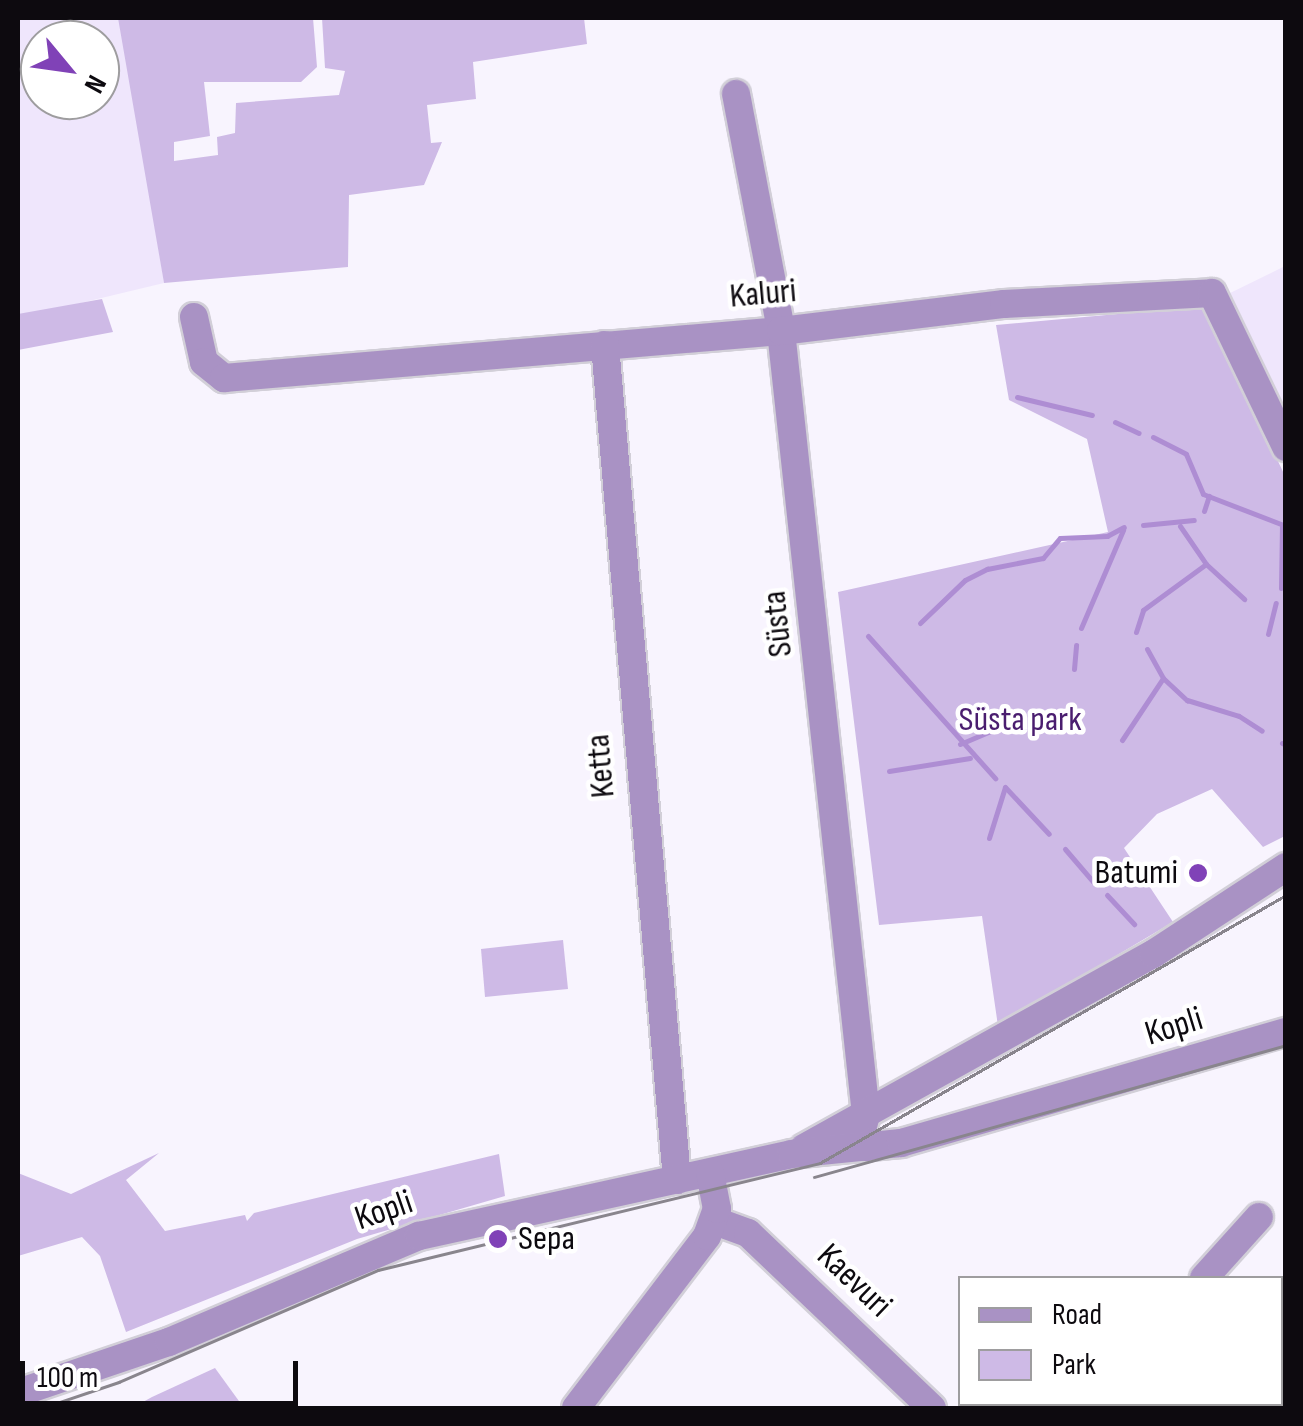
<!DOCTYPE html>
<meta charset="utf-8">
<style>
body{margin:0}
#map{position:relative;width:1303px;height:1426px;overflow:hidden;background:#f8f4fe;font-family:"Sofia Sans Condensed",sans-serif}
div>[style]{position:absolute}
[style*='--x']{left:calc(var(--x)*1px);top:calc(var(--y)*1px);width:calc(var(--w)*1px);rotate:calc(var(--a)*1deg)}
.built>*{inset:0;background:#efe6fc}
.green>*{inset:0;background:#cebae6}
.stream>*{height:5px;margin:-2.5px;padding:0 2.5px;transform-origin:2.5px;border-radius:2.5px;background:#ae8dd3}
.roads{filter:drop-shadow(2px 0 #d2cfd8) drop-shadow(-2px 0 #d2cfd8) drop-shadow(0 2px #d2cfd8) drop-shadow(0 -2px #d2cfd8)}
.minor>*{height:28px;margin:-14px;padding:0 14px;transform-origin:14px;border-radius:14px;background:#a992c4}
.tram>*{height:2.5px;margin:-1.25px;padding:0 1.25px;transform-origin:1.25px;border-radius:1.25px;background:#89858d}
.rail>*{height:9px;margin-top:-4.5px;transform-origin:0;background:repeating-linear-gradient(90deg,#fff 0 15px,#89858d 0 30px);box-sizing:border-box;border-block:2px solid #89858d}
.dots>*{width:28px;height:28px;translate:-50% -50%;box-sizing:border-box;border:5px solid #fff;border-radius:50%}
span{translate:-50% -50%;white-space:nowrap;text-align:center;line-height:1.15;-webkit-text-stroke:9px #fff;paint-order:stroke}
.street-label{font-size:35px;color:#0d0a0f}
.park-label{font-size:35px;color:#4a1d6f}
.poi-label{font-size:35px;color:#0d0a0f}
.right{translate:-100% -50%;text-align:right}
.left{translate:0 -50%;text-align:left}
.frame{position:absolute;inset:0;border:20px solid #0d0a0f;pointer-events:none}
.legend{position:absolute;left:958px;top:1276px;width:325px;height:130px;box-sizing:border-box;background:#fff;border:2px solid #9e9d9f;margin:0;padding:12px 18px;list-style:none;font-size:30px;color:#0d0a0f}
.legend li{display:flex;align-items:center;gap:20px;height:50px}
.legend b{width:50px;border:2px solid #9e9d9f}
.north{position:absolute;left:20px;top:20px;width:100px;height:100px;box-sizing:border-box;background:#fff;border:2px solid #9e9d9f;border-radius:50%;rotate:119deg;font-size:28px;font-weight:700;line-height:40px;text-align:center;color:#0d0a0f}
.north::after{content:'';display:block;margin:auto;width:35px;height:45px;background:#8042b7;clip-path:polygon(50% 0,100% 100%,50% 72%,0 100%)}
.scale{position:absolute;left:20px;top:1361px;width:278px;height:45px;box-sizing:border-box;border:5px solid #0d0a0f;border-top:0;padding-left:12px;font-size:30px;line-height:35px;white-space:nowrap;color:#0d0a0f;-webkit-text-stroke:8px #fff;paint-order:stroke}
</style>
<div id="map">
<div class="built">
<i style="clip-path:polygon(evenodd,18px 18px,121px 18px,164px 283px,18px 318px,18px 18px,40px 40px,100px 40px,100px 100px,40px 100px,40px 40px)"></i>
<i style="clip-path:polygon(1285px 266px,1285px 412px,1224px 296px)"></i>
</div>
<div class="green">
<i style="clip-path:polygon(118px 18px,313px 18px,317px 67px,301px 82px,204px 82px,210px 136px,174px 142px,174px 161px,218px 155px,217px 137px,235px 133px,236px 103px,339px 95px,345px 71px,325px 68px,322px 18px,584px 18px,587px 44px,473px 62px,476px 99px,427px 105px,431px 143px,442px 142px,424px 185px,349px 195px,348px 267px,164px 283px)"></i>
<i style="clip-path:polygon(102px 299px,113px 332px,18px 350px,18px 314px)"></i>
<i style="clip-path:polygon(1205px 306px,1285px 476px,1285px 836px,1263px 847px,1212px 789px,1157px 814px,1124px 848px,1173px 922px,998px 1026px,982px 916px,879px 925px,838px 592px,1108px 532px,1087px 439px,1009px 400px,996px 325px)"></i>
<i style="clip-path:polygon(563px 940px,568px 989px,485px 997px,481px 949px)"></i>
<i style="clip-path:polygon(159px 1153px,126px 1180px,165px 1231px,245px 1215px,247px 1221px,254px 1213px,499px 1154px,505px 1196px,357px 1239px,126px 1332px,100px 1256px,82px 1237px,18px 1256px,18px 1173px,71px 1194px)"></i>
<i style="clip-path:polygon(215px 1368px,244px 1408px,132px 1408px,152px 1397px)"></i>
</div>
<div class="stream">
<i style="--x:1017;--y:397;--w:77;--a:13.5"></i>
<i style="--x:1115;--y:422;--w:26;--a:25"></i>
<i style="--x:1153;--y:437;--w:37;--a:27"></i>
<i style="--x:1186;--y:454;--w:43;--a:67"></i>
<i style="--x:1203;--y:494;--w:89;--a:21.1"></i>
<i style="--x:1204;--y:511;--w:16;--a:-72"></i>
<i style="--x:1143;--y:525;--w:51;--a:-5.6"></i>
<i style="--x:1180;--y:526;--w:46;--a:55.6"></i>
<i style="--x:1206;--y:564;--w:52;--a:42.6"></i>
<i style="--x:1281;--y:588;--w:62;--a:-89.1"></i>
<i style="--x:920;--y:623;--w:62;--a:-43.7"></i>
<i style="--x:965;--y:580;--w:25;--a:-27"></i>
<i style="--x:987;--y:569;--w:57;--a:-11.1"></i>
<i style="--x:1043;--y:558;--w:26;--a:-50"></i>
<i style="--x:1060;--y:538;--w:47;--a:-2.4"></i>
<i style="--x:1107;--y:536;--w:19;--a:-28"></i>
<i style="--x:1081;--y:628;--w:107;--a:-66.8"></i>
<i style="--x:1136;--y:632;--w:23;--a:-72"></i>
<i style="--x:1143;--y:610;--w:78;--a:-36.1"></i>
<i style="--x:1268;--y:634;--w:32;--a:-76"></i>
<i style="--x:868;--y:636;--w:191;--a:48.2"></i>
<i style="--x:1147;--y:649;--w:33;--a:61"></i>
<i style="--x:1163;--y:678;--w:33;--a:43"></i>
<i style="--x:1187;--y:700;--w:54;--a:17.1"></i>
<i style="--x:1239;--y:716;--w:27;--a:33"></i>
<i style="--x:1074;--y:669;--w:24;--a:-85"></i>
<i style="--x:1122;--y:740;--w:74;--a:-56.5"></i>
<i style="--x:1282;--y:743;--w:4;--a:27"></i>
<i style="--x:960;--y:744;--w:64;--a:-23"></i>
<i style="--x:889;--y:771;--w:82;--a:-9.1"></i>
<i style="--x:989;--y:838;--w:53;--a:-72.6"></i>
<i style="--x:1005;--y:787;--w:64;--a:46.9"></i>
<i style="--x:1065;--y:849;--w:46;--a:49.4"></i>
<i style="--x:1107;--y:895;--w:40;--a:47"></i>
<i style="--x:954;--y:1048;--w:74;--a:-28.3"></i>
</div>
<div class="roads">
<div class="minor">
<i style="--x:736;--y:94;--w:241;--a:79.2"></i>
<i style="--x:781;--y:331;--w:789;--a:83.81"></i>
<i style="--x:866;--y:1115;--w:23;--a:105"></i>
<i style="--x:860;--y:1137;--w:12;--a:59"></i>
<i style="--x:194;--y:317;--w:46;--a:77.5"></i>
<i style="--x:204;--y:362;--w:26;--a:39"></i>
<i style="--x:224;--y:378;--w:559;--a:-4.82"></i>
<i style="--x:781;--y:331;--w:225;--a:-6.9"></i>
<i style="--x:1004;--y:304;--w:208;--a:-3"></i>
<i style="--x:1212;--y:293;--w:171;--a:64.3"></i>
<i style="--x:605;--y:345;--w:838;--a:85.07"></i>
<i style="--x:804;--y:1148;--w:399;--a:-29.1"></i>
<i style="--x:1153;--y:954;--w:159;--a:-33.2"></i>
<i style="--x:715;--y:1221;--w:35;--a:20"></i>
<i style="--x:748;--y:1233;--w:254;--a:43.6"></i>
<i style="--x:1204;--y:1278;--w:82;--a:-48"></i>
<i style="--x:18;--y:1393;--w:159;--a:-18.7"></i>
<i style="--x:169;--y:1342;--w:272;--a:-23"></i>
<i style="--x:419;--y:1236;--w:382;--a:-12.4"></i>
<i style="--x:792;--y:1154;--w:110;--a:-5.8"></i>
<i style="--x:901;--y:1143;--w:401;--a:-16.1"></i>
<i style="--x:576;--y:1408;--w:216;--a:-52.7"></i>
<i style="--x:707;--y:1236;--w:29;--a:-70"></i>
<i style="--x:717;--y:1209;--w:37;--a:-101"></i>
<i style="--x:1091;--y:1408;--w:6;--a:-45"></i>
</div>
</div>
<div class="tram">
<i style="--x:814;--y:1177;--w:490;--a:-15.6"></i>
<i style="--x:42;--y:1408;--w:81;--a:-18.7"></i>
<i style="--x:119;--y:1382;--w:282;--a:-23.4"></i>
<i style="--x:378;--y:1270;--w:455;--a:-13.6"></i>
<i style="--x:820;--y:1163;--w:538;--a:-29.9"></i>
</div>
<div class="rail">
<i style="--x:1280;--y:1347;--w:8;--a:-40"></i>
<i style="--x:1221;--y:1408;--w:6;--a:-39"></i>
</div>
<div class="dots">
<i style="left:1198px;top:873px;background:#8042b7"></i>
<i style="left:498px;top:1239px;background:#8042b7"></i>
</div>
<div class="street-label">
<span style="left:763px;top:294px;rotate:-5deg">Kaluri</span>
<span style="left:778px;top:624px;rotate:-96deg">Süsta</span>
<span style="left:601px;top:766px;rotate:-95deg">Ketta</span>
<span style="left:1174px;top:1027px;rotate:-17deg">Kopli</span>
<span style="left:384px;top:1211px;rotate:-19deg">Kopli</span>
<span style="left:854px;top:1281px;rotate:44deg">Kaevuri</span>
</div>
<div class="park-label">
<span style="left:1020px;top:720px">Süsta park</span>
</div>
<div class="poi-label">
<span class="right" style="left:1178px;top:873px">Batumi</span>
<span class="left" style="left:518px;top:1239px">Sepa</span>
</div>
<div class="frame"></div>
<ul class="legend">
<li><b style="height:12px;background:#a992c4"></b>Road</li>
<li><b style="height:28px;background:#cebae6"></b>Park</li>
</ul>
<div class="north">N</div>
<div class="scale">100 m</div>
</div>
